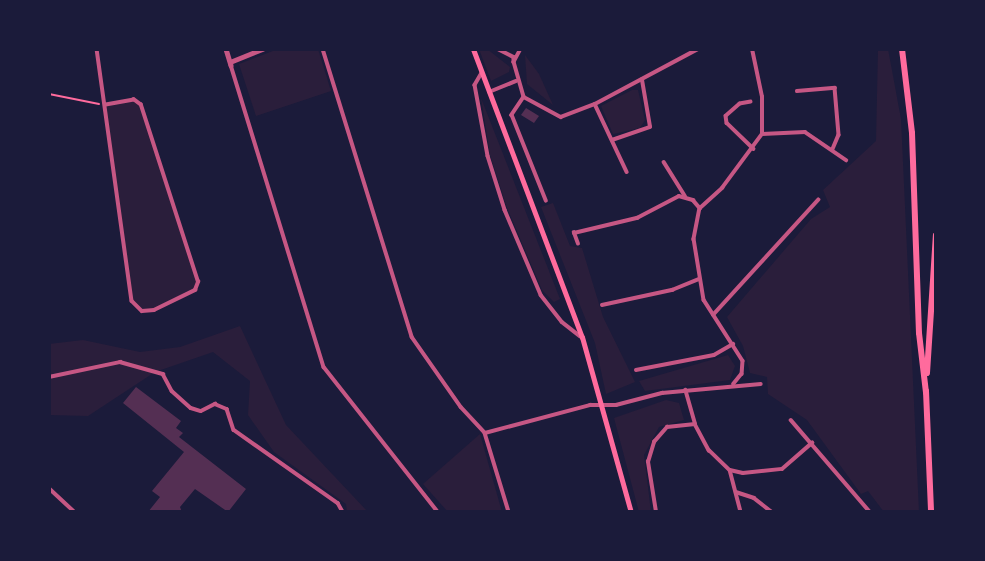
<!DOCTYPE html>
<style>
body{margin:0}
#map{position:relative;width:985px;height:561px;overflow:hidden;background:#1b1b3a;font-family:"Noto Sans",sans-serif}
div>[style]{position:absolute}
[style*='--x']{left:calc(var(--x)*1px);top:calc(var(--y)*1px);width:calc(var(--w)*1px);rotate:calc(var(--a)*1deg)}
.green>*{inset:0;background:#2a1e3b}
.building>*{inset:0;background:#542f53}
.path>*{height:2px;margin:-1px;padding:0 1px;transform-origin:1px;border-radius:1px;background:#ff6b9d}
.minor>*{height:3.5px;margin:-1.75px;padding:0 1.75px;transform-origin:1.75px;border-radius:1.75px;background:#c65784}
.tertiary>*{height:4.5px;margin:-2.25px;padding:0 2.25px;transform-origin:2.25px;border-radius:2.25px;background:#c65784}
.secondary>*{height:5px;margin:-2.5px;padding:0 2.5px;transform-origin:2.5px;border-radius:2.5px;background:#ff6b9d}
.trunk>*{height:6px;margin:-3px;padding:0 3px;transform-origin:3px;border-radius:3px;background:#ff6b9d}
span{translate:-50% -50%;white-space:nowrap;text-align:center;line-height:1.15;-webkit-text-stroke:7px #1b1b3a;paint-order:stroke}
.frame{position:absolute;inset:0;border:51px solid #1b1b3a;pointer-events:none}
</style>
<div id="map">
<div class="green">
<i style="clip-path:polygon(278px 49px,318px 49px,331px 91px,256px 116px,239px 64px)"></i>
<i style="clip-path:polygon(479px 49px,487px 49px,510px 67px,509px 72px,491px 81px)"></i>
<i style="clip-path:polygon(878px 49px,888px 49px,901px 119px,919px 512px,884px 512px,868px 491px,861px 494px,807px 420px,768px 394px,767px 377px,750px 373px,743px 346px,727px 317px,811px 219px,830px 207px,823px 190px,876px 141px)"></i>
<i style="clip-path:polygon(525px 55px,539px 74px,553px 105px,527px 84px)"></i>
<i style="clip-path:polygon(632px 90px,638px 90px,645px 120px,640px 128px,613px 134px,601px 106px)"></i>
<i style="clip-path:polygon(481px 98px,560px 299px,554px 302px,542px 290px,507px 208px,490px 155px)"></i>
<i style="clip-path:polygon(134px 100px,141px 105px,198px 282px,195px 290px,161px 308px,140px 309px,131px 298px,113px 178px,106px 105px)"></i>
<i style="clip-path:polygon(553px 203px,570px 246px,582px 248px,603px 317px,635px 382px,606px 394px,595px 343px,541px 207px)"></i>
<i style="clip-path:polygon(240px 326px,286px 425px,368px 512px,347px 512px,346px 504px,274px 452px,248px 415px,250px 381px,213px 352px,155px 372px,88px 416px,49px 415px,49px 344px,83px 340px,140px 352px,180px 347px)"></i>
<i style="clip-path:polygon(728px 355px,735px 366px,730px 380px,645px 391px,639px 381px)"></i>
<i style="clip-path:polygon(666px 400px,679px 403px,684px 420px,659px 427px,644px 455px,651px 512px,639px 512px,614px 418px)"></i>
<i style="clip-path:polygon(480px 434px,502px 512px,448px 512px,423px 484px)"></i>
</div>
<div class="building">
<i style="clip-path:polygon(526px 108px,539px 116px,534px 123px,521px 115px)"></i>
<i style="clip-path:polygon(136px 387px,181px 421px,176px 428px,183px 433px,179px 437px,246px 489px,228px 512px,195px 489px,180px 507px,182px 512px,148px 512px,160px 497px,152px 491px,184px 452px,123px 403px)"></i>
</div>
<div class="path">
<i style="--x:49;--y:94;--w:51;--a:11.3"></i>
</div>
<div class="minor">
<i style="--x:97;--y:49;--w:254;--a:82.1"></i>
<i style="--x:132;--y:301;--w:14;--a:45"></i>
<i style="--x:142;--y:311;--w:12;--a:-5"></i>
<i style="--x:154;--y:310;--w:46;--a:-26"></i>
<i style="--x:195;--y:290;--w:9;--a:-69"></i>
<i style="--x:198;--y:282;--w:186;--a:-107.9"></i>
<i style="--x:141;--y:105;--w:9;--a:-144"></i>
<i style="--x:134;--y:100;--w:28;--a:170"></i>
<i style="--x:323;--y:49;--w:301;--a:72.8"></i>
<i style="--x:412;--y:337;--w:85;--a:55"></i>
<i style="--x:461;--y:407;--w:35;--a:47"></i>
<i style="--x:485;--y:433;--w:83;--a:73.1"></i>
<i style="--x:498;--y:49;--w:18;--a:27"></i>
<i style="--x:514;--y:57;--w:4;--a:90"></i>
<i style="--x:521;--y:49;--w:15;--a:118"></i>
<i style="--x:514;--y:62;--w:36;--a:74"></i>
<i style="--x:524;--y:97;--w:42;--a:28.4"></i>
<i style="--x:561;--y:117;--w:36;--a:-21"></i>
<i style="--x:595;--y:104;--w:117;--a:-28.1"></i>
<i style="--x:231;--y:65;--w:316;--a:72.9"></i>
<i style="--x:324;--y:367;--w:184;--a:51.8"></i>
<i style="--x:482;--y:73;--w:14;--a:120"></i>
<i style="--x:475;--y:85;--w:72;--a:79.6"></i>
<i style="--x:488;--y:156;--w:57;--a:72.5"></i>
<i style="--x:505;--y:210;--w:92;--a:67"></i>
<i style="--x:541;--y:295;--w:34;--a:52"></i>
<i style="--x:562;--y:322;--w:23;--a:38"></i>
<i style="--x:797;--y:91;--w:38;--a:-5"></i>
<i style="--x:835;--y:88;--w:47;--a:85.1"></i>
<i style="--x:839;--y:135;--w:15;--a:113"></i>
<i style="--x:489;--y:92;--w:29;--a:-22"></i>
<i style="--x:524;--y:97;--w:22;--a:124"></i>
<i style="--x:512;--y:115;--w:92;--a:68.2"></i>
<i style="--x:751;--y:102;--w:11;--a:170"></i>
<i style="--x:740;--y:104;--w:18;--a:139"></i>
<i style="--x:726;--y:116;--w:7;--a:82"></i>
<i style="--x:727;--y:123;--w:37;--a:44"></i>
<i style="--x:595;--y:104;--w:75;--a:64.8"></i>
<i style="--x:762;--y:134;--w:43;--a:-2.7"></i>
<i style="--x:805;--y:132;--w:50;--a:34.3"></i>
<i style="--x:612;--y:140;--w:40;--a:-18.9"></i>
<i style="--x:650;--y:127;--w:48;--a:-99.7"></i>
<i style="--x:664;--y:162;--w:40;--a:58"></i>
<i style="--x:700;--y:208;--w:30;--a:-42"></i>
<i style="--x:722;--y:188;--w:67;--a:-53.5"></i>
<i style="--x:762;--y:134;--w:37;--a:-90"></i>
<i style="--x:762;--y:97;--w:49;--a:-101.8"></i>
<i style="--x:578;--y:244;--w:12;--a:-110"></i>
<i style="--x:574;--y:233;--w:65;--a:-13.4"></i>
<i style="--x:637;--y:218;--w:47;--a:-27.6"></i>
<i style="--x:679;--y:196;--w:15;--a:16"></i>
<i style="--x:693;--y:200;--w:11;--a:49"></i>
<i style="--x:700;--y:208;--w:32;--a:101"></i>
<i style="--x:694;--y:239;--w:62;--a:80.7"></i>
<i style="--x:704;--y:300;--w:72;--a:57.4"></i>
<i style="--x:743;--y:361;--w:13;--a:94"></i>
<i style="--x:742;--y:374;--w:13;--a:129"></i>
<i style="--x:602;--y:305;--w:72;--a:-12.1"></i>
<i style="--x:672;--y:290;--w:29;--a:-22"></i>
<i style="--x:713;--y:315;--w:156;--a:-47.6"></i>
<i style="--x:636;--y:370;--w:79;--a:-10.9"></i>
<i style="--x:714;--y:355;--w:22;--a:-30"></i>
<i style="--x:49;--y:377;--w:73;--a:-11.9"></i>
<i style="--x:120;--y:362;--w:45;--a:15.6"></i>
<i style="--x:163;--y:374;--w:19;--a:62"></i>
<i style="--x:172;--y:391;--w:25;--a:42"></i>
<i style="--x:191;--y:408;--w:10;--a:17"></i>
<i style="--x:201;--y:411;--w:16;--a:-27"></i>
<i style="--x:215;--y:404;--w:13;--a:23"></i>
<i style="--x:227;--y:409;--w:22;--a:72"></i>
<i style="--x:234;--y:430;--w:127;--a:35.1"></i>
<i style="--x:338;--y:503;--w:10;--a:61"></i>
<i style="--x:791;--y:420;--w:121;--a:49.3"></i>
<i style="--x:695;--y:424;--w:30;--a:62"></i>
<i style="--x:709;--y:450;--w:29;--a:44"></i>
<i style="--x:730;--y:470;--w:13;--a:13"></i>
<i style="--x:743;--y:473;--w:39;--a:-6"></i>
<i style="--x:782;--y:469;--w:40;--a:-41"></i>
<i style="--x:485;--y:433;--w:109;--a:-14.9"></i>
<i style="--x:590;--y:405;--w:26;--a:0"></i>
<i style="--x:616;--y:405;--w:48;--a:-14.6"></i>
<i style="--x:662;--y:393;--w:99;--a:-5.2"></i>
<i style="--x:730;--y:470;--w:43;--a:75.3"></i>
<i style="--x:49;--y:488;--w:35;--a:43"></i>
<i style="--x:736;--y:492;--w:19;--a:18"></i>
<i style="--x:754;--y:498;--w:23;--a:38"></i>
<i style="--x:656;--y:512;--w:51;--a:-99.1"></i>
<i style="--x:648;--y:462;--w:21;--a:-73"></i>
<i style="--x:654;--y:442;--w:20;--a:-49"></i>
<i style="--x:667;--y:427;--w:28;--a:-6"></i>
<i style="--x:695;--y:424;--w:35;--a:-106"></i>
</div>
<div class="tertiary">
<i style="--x:226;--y:49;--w:17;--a:73"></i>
<i style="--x:230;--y:62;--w:35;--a:-22"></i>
</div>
<div class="secondary">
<i style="--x:473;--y:49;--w:308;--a:69.3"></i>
<i style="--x:582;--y:337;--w:182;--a:74.4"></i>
</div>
<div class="trunk">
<i style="--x:902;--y:49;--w:85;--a:83.2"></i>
<i style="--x:912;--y:133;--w:200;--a:88"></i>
<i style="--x:919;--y:333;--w:60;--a:83.3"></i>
<i style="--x:927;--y:373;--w:138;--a:-86.3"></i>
<i style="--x:926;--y:391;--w:121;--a:87.6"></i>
</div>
<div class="frame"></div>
</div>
